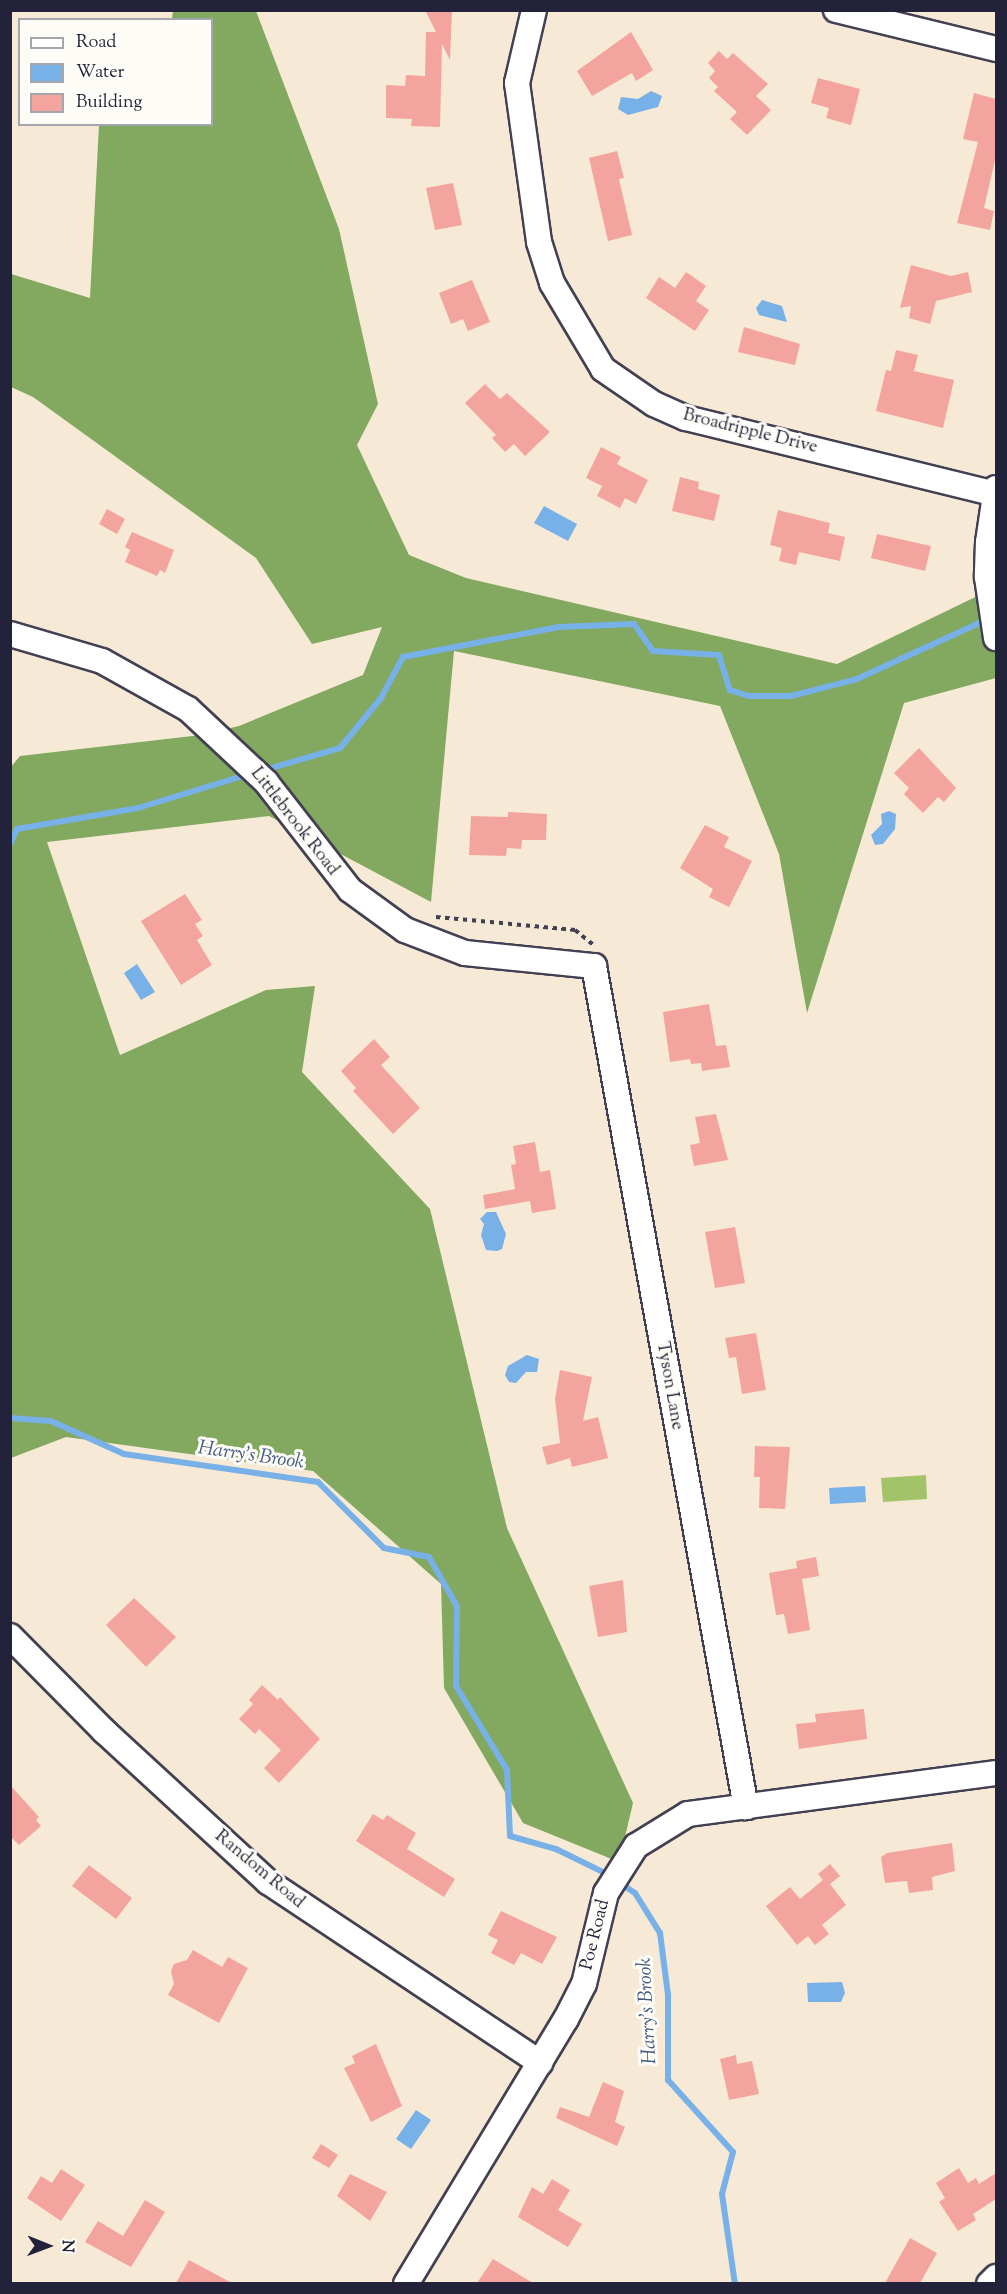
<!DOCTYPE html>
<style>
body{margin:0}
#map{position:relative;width:1007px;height:2294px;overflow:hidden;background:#f6ead6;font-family:"Sorts Mill Goudy",serif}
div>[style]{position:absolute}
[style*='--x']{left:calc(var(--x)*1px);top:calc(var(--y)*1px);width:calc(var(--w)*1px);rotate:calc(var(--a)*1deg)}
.green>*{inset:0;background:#a3c36b}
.forest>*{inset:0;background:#82a95f}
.water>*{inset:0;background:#78b0e8}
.stream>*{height:6px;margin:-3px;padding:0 3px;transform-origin:3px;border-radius:3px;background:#78b0e8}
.building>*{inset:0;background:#f4a49e}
.path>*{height:4px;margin-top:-2px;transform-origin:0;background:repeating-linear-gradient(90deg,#424052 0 4.5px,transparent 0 9px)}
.roads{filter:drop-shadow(2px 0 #424052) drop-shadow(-2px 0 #424052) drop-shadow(0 2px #424052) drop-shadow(0 -2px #424052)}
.minor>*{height:24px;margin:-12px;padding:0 12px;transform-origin:12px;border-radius:12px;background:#fff}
span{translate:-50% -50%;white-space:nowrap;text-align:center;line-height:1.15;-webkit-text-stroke:6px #fdfcf7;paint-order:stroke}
.street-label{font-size:18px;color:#22223b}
.water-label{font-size:20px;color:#445b80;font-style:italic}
.frame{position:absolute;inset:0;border:12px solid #22223b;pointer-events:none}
.legend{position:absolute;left:18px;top:18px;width:195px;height:108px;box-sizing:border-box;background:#fdfcf7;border:2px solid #a5a5ac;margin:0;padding:8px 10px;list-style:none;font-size:18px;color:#22223b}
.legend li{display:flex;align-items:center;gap:12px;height:30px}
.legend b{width:30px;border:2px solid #a5a5ac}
.north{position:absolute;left:18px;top:2216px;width:60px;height:60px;-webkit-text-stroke:4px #fdfcf7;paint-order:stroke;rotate:91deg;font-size:16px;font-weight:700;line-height:24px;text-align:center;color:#22223b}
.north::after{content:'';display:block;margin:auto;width:21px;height:27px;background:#22223b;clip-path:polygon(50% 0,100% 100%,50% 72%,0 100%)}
</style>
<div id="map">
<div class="green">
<i style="clip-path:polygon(926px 1475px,927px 1499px,883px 1502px,881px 1478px)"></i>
</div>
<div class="forest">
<i style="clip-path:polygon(173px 11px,256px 11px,339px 229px,378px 404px,357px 445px,409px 555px,466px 578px,837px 664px,996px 587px,996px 678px,904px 703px,807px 1013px,779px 854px,720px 706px,454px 651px,431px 902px,269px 816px,47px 842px,120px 1055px,266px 990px,315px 986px,302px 1072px,430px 1209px,507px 1528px,633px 1803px,619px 1862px,523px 1823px,444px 1688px,441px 1584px,313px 1471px,66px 1437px,11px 1458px,10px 768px,20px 756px,201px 735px,239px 726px,363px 675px,382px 627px,312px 644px,256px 558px,33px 397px,11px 387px,11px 274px,90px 298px,99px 125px,212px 124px,212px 20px,172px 19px)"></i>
</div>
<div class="water">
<i style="clip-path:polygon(651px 91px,662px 96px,658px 107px,628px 115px,618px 109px,621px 97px,638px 99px)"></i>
<i style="clip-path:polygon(762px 300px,782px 306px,787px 322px,759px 315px,756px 308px)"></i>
<i style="clip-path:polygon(544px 506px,577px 524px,568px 541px,534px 523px)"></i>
<i style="clip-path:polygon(889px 811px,896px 814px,895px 829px,883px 844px,875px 845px,871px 835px,882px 824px,881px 814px)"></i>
<i style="clip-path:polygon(137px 964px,155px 992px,141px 1000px,124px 973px)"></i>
<i style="clip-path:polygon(487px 1212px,496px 1212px,506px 1234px,502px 1249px,497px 1251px,486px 1250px,481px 1235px,484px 1224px,480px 1219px)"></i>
<i style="clip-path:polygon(527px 1355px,539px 1359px,537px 1372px,526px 1372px,516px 1383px,509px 1382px,505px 1375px,508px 1366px)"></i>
<i style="clip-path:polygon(865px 1486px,866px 1502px,830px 1504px,829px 1488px)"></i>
<i style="clip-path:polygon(842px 1982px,845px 1993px,841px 2002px,808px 2002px,807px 1983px)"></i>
<i style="clip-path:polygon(416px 2110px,431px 2120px,411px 2149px,396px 2139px)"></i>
</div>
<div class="stream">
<i style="--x:261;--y:771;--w:82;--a:-16.2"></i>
<i style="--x:340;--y:748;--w:65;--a:-50.6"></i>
<i style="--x:381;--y:698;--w:47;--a:-61.8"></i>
<i style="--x:403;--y:657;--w:159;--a:-10.9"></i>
<i style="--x:559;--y:627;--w:75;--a:-2.3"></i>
<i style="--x:634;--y:624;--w:33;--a:55"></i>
<i style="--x:653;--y:651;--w:66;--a:3.5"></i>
<i style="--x:719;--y:655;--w:37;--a:73"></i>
<i style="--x:730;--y:690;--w:20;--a:18"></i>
<i style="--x:749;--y:696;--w:42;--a:0"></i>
<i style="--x:791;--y:696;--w:68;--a:-14.4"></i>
<i style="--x:857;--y:679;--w:144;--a:-24.6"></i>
<i style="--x:10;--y:844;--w:17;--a:-65"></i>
<i style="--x:17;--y:829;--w:123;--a:-9.8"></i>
<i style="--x:138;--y:808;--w:116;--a:-17"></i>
<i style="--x:10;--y:1418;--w:41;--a:4.2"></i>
<i style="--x:51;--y:1421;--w:80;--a:24.3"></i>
<i style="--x:124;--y:1454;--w:196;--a:8.2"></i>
<i style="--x:318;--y:1482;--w:93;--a:45"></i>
<i style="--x:384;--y:1548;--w:46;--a:11.3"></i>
<i style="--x:429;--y:1557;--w:56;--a:60.3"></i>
<i style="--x:457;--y:1606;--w:80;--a:90.7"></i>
<i style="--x:456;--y:1686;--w:98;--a:58.7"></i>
<i style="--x:507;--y:1770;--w:66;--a:87.4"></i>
<i style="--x:510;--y:1836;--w:48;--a:15.8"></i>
<i style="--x:556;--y:1849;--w:61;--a:26.1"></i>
<i style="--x:619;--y:1882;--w:19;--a:35"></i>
<i style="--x:635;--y:1893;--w:47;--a:58"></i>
<i style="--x:660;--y:1933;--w:63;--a:82.6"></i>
<i style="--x:668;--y:1995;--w:85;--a:90"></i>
<i style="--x:668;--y:2080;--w:97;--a:47.9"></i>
<i style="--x:733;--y:2152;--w:43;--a:104.7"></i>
<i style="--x:722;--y:2194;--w:91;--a:81.8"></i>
</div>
<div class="building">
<i style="clip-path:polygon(425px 10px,452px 10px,450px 60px,442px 44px,440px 127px,411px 126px,412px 119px,386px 118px,386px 85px,405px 86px,406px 75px,425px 76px,426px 32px,436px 32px)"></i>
<i style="clip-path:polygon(631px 32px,653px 70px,636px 81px,632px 73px,592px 96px,577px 71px)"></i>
<i style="clip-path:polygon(719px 51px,727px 59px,733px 53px,768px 84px,756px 96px,771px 110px,747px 135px,730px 119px,737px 112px,714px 91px,718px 87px,709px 78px,715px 71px,708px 63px)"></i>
<i style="clip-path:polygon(818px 78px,860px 89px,851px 125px,826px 118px,829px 108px,811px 103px)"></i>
<i style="clip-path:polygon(974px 93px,996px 99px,996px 156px,984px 208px,994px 211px,990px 230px,957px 223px,978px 142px,963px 139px)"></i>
<i style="clip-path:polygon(617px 151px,624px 178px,619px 179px,632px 235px,608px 241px,589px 158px)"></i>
<i style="clip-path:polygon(453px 183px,462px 225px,435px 230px,426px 188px)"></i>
<i style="clip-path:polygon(911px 265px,951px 276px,968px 272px,972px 292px,936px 301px,930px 324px,909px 318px,911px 306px,900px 308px)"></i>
<i style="clip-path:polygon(686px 272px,706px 286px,696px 301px,709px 310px,695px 331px,646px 298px,659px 277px,675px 288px)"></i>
<i style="clip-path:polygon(472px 280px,490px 322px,468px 331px,463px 319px,451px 324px,439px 293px)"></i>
<i style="clip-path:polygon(744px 327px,800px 344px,795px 365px,738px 352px)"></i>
<i style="clip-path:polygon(896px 350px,918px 355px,914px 371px,954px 380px,943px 428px,876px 411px,886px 370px,891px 371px)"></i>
<i style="clip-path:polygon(485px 384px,500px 399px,507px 393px,550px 432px,525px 456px,514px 444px,505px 452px,492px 438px,496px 435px,465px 403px)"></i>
<i style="clip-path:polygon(601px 447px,621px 457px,617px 464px,648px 480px,636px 504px,625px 498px,620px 508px,597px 496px,602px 486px,586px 478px)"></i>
<i style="clip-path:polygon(680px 477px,699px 482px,698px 489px,720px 495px,714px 521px,672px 511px)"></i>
<i style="clip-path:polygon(107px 509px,125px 519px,117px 534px,99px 524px)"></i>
<i style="clip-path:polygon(778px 510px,830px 523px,828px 533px,845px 537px,840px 561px,799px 552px,796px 565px,779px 561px,782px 548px,770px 545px)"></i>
<i style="clip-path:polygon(132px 532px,174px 550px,165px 573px,160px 570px,157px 576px,125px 562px,130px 550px,125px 547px)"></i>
<i style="clip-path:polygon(877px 534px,931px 546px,925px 571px,871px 558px)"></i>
<i style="clip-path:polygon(919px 748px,956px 788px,944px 802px,938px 797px,923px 813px,904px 794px,909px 788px,894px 773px)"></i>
<i style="clip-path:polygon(508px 812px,547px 814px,546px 840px,522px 840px,521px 849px,507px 848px,506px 856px,469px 855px,471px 816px,508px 817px)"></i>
<i style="clip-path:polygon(705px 825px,729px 837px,724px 847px,752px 861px,729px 907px,709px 897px,713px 889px,680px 868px)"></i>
<i style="clip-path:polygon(185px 894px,202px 920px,195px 924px,203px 936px,197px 940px,212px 965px,181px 985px,141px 921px)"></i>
<i style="clip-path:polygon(709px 1004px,716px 1046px,726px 1045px,730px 1067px,702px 1071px,701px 1063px,691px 1064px,690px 1059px,670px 1062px,663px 1012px)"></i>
<i style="clip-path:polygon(374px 1039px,390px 1057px,381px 1065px,420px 1108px,393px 1134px,353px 1091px,356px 1088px,341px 1071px)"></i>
<i style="clip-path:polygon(716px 1114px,728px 1160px,694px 1166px,690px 1145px,700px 1143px,695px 1117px)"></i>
<i style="clip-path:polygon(535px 1142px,540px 1172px,550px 1170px,556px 1209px,532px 1213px,530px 1201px,485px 1209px,483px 1195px,515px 1189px,511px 1165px,516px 1164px,513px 1146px)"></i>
<i style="clip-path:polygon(735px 1227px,745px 1283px,715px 1288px,705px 1232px)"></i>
<i style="clip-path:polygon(756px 1333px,766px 1390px,742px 1394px,736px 1357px,729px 1358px,725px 1338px)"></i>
<i style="clip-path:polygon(560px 1370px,592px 1377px,583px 1421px,598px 1417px,608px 1458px,572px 1467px,570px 1458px,547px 1465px,542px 1447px,560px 1443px,555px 1399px)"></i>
<i style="clip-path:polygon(755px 1446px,790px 1447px,785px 1509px,759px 1508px,760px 1477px,754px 1477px)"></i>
<i style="clip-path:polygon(816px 1557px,819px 1576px,802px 1579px,810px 1630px,788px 1634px,784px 1614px,776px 1615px,769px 1573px,797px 1568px,796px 1561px)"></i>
<i style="clip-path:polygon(623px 1580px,627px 1632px,598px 1637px,589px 1586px)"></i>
<i style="clip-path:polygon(134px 1598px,176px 1637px,146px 1667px,106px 1625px)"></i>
<i style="clip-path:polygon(262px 1685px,278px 1700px,280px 1697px,320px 1739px,279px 1783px,264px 1768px,281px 1750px,259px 1729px,255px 1734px,239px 1719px,253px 1704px,249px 1700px)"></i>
<i style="clip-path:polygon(864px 1709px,867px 1739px,799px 1749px,796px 1724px,816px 1722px,815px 1714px)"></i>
<i style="clip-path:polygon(10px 1785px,39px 1817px,36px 1820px,41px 1826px,19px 1845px,10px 1836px)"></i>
<i style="clip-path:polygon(373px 1814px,383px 1820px,387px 1815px,416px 1833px,407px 1849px,455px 1879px,444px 1897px,356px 1841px)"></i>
<i style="clip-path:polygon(952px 1843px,955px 1871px,932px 1877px,933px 1890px,909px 1893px,907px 1881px,885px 1883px,881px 1857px,887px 1853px)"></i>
<i style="clip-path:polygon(830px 1864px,840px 1876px,830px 1884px,846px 1905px,822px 1925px,829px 1934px,815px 1945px,808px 1936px,797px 1945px,766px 1906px,790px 1887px,800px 1899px,823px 1880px,818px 1874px)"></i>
<i style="clip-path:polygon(89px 1865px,132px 1898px,116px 1919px,72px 1886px)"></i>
<i style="clip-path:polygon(501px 1911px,557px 1937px,542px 1964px,521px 1953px,514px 1965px,491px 1953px,498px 1940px,488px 1935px)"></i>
<i style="clip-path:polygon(193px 1950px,222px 1967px,228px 1957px,248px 1968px,219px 2023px,168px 1995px,174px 1984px,171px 1971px,174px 1964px,187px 1960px)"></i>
<i style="clip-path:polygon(376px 2044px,402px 2106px,371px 2122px,344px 2068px,355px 2063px,352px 2056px)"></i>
<i style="clip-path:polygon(736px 2055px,737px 2064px,752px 2061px,759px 2094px,729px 2100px,720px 2059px)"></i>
<i style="clip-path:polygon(603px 2082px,624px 2091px,615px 2122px,625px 2127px,617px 2146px,556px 2118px,560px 2107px,589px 2117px)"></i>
<i style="clip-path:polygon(321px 2144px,338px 2155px,329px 2168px,312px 2158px)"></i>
<i style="clip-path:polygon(959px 2168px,968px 2183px,976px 2178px,979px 2184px,996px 2173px,996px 2199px,973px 2214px,976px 2220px,958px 2231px,939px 2202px,945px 2198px,936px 2183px)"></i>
<i style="clip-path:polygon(61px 2169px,85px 2185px,61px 2221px,27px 2198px,41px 2176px,52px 2183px)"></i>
<i style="clip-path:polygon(350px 2174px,387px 2192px,370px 2221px,337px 2196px)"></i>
<i style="clip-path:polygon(552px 2179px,570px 2190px,558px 2210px,582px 2224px,568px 2247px,518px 2217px,532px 2187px,543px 2194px)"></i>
<i style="clip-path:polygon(145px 2200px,165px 2212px,131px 2267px,85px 2242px,98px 2221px,123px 2236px)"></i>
<i style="clip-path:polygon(910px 2238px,937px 2253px,920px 2283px,885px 2283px)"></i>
<i style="clip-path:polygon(493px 2259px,533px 2283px,477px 2283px)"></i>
<i style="clip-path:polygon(189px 2260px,232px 2283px,176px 2283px)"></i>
</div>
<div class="path">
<i style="--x:436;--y:917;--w:140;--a:5.3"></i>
<i style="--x:575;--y:930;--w:26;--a:39"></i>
</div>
<div class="roads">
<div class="minor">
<i style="--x:534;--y:10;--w:75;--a:103.1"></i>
<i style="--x:517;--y:83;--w:161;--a:82.1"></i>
<i style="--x:539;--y:242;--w:43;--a:72.4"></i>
<i style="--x:552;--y:283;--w:100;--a:59.3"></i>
<i style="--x:603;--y:369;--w:62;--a:34.5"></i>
<i style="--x:654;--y:404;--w:35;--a:24"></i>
<i style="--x:686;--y:418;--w:318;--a:13.8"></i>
<i style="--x:836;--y:10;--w:165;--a:13.7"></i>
<i style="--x:996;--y:488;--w:55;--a:98.4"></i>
<i style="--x:988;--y:542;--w:35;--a:92"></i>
<i style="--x:987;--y:577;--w:62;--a:81.6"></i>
<i style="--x:10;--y:634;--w:96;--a:16.4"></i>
<i style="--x:102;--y:661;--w:98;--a:29.2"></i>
<i style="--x:188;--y:709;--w:107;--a:43.1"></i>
<i style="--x:266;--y:782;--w:137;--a:52.1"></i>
<i style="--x:350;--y:890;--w:68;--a:36"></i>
<i style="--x:405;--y:930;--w:64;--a:21"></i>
<i style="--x:465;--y:953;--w:130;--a:5.8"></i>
<i style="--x:594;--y:966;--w:855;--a:79.76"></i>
<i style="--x:10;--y:1636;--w:134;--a:45.3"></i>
<i style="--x:104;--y:1731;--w:223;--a:42.6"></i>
<i style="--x:268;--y:1882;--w:327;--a:33.6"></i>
<i style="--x:406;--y:2284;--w:310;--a:-58.9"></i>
<i style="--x:566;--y:2019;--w:39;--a:-63"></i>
<i style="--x:584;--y:1984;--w:94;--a:-76.4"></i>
<i style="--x:606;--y:1893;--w:56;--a:-57.4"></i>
<i style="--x:636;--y:1846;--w:61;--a:-31.6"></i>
<i style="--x:688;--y:1814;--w:311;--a:-7.6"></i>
<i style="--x:989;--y:2284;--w:10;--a:-45"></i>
</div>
</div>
<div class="street-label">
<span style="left:750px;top:432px;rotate:14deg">Broadripple Drive</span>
<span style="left:294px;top:822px;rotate:52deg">Littlebrook Road</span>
<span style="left:669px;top:1386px;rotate:80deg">Tyson Lane</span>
<span style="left:259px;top:1870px;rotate:40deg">Random Road</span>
<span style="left:596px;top:1935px;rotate:-76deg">Poe Road</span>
</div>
<div class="water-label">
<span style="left:251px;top:1456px;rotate:8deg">Harry's Brook</span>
<span style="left:648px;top:2011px;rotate:-93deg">Harry's Brook</span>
</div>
<div class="frame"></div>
<ul class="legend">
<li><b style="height:8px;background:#fff"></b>Road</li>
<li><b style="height:16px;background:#78b0e8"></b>Water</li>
<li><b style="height:16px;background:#f4a49e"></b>Building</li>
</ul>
<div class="north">N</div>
</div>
